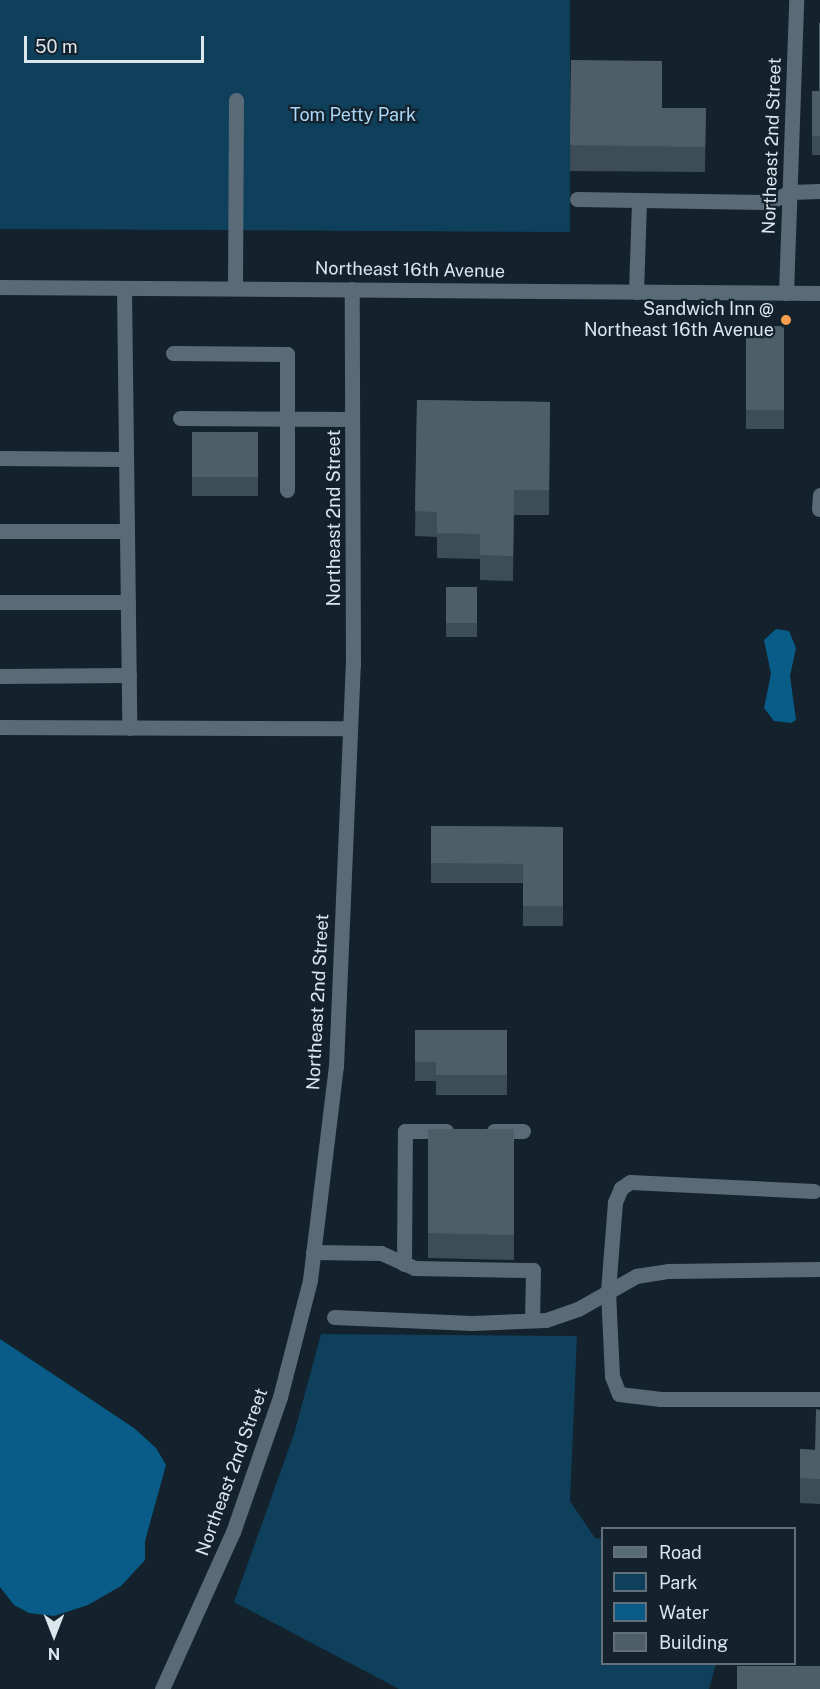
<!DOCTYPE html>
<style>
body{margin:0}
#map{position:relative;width:820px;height:1689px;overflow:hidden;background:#13222d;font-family:"Public Sans",sans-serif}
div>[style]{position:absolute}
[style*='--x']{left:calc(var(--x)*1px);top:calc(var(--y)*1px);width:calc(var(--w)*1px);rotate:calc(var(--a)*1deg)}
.green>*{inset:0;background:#0e3f5b}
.water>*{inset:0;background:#085c87}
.minor>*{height:15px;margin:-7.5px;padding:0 7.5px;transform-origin:7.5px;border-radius:7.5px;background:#5a6b78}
.wall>*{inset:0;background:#3d4d58}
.building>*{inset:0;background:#4e5e68}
.dots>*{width:16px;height:16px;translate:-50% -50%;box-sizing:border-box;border:3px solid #13222d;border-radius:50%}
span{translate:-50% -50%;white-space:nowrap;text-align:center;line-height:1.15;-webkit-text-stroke:4.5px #13222d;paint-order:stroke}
.park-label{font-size:18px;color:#abd6f5}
.street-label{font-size:18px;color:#dce6ed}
.poi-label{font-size:18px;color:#dce6ed}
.right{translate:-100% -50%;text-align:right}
.legend{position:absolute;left:601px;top:1527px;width:195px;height:138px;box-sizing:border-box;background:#13222d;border:2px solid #63707a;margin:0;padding:8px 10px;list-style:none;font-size:18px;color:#dce6ed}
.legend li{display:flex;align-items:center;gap:12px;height:30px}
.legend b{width:30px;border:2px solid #63707a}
.north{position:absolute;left:24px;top:1605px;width:60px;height:60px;-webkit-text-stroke:4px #13222d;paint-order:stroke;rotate:180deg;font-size:16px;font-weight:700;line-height:24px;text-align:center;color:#dce6ed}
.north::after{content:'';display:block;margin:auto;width:21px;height:27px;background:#dce6ed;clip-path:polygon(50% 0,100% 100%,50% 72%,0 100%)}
.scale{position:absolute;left:24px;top:36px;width:180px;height:27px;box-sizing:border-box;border:3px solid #dce6ed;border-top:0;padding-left:8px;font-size:18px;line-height:21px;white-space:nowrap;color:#dce6ed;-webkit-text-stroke:4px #13222d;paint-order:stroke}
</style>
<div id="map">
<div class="green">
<i style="clip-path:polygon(0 0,570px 0,570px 232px,0 229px)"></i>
<i style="clip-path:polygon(321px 1334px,577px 1336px,570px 1501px,595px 1538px,602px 1539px,602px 1664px,716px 1664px,709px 1689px,399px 1689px,234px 1602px,294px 1434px)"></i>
</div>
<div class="water">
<i style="clip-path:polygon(776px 629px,789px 631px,796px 648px,790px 676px,796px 720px,791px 723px,774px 721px,764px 708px,771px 674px,764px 640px)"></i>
<i style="clip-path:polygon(0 1339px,134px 1428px,156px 1448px,166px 1465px,145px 1541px,145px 1560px,121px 1586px,88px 1605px,54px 1616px,29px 1613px,14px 1605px,0 1587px)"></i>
</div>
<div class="minor">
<i style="--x:577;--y:199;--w:192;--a:0.9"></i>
<i style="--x:769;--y:202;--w:23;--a:-25"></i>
<i style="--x:790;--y:192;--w:30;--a:-2"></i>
<i style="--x:0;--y:287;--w:820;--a:0.42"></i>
<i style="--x:124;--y:288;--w:440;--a:89.3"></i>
<i style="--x:235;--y:288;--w:188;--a:-89.7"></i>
<i style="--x:636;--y:292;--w:90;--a:-88.1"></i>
<i style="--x:786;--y:293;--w:293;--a:-88"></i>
<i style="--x:173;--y:353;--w:114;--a:0.5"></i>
<i style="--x:287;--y:354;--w:136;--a:90"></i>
<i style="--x:180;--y:418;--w:172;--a:0.3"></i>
<i style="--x:0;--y:458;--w:126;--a:0.5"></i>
<i style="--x:819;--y:509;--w:14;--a:-86"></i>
<i style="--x:0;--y:531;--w:127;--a:0"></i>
<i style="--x:0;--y:602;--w:128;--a:0"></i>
<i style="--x:0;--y:676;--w:129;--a:-0.4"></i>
<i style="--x:0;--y:727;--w:350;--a:0.2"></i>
<i style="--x:494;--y:1131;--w:29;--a:0"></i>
<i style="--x:814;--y:1191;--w:184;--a:-177.2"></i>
<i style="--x:630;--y:1182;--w:11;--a:146"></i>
<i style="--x:621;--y:1188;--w:15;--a:113"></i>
<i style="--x:615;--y:1202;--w:89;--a:94.5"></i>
<i style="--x:608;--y:1291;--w:85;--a:87.3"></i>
<i style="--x:612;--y:1376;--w:19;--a:69"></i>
<i style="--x:619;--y:1394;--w:42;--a:6.8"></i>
<i style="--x:661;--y:1399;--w:159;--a:0"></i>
<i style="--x:313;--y:1252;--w:68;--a:0.8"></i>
<i style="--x:381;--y:1253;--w:36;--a:24"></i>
<i style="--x:414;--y:1268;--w:119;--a:1"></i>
<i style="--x:533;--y:1270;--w:50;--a:91.1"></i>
<i style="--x:404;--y:1264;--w:133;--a:-89.6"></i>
<i style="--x:405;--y:1131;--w:41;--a:0"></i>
<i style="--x:334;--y:1317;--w:138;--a:2.5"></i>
<i style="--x:472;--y:1323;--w:74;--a:-2.3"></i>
<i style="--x:546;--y:1320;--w:34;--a:-19"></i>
<i style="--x:578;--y:1309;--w:67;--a:-29.6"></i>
<i style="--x:636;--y:1276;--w:33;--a:-9"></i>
<i style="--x:669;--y:1271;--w:151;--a:-0.8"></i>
<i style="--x:162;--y:1689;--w:172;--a:-65.7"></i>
<i style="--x:233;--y:1532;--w:143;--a:-70.8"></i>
<i style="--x:280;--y:1397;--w:121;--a:-75.6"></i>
<i style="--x:310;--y:1280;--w:216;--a:-83.1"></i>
<i style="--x:336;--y:1066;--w:401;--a:-87.6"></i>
<i style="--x:353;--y:665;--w:376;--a:-90.2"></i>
</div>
<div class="wall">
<i style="clip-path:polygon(820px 23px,820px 155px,812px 155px,812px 91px,819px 91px)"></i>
<i style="clip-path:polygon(571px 60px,662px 108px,706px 108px,705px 172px,570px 171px)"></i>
<i style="clip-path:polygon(746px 326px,784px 326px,784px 429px,746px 429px)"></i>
<i style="clip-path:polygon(417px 400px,550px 402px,549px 515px,514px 515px,513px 581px,480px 580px,480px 559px,437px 558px,437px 537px,415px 536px)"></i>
<i style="clip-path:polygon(192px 432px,258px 432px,258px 496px,192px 496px)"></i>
<i style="clip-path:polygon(446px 587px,477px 587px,477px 637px,446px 637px)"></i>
<i style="clip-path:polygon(431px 826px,563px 827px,563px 926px,523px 926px,523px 883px,431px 883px)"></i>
<i style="clip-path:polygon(415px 1030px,507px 1030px,507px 1095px,436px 1095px,436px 1081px,415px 1081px)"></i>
<i style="clip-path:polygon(428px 1129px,514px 1129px,514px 1260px,428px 1258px)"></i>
<i style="clip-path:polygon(820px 1410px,820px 1504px,800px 1503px,800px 1449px,815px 1450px)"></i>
</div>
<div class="building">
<i style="clip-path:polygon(819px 23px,820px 23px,820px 136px,812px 136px,812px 91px,819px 91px)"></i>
<i style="clip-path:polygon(571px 60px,662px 61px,662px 108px,706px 108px,705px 147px,570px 145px)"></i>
<i style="clip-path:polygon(746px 326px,784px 326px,784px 410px,746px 410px)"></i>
<i style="clip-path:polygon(417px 400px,550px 402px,549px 490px,514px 490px,513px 556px,480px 555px,480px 534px,437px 533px,437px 512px,415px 511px)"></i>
<i style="clip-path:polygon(192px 432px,258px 432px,258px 477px,192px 477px)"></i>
<i style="clip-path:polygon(446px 587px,477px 587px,477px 623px,446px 623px)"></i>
<i style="clip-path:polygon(431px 826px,563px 827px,563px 906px,523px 906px,523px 864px,431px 863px)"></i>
<i style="clip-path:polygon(415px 1030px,507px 1030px,507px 1075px,436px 1075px,436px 1062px,415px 1062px)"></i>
<i style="clip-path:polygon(428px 1129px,514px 1129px,514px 1235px,428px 1233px)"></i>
<i style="clip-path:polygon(816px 1409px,820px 1410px,820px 1479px,800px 1478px,800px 1449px,815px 1450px)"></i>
<i style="clip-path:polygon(737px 1666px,820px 1666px,820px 1689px,737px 1689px)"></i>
</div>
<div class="dots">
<i style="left:786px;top:320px;background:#fa9f4f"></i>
</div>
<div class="park-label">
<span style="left:353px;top:115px">Tom Petty Park</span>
</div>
<div class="street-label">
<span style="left:772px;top:146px;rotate:-88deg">Northeast 2nd Street</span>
<span style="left:410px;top:270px;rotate:1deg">Northeast 16th Avenue</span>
<span style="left:334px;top:518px;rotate:-90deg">Northeast 2nd Street</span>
<span style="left:318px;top:1002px;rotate:-87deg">Northeast 2nd Street</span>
<span style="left:232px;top:1472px;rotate:-70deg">Northeast 2nd Street</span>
</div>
<div class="poi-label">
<span class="right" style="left:774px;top:320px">Sandwich Inn @<br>Northeast 16th Avenue</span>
</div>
<ul class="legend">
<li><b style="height:8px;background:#5a6b78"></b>Road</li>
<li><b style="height:16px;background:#0e3f5b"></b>Park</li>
<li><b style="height:16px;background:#085c87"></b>Water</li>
<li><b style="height:16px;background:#4e5e68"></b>Building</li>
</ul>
<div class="north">N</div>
<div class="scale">50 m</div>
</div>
